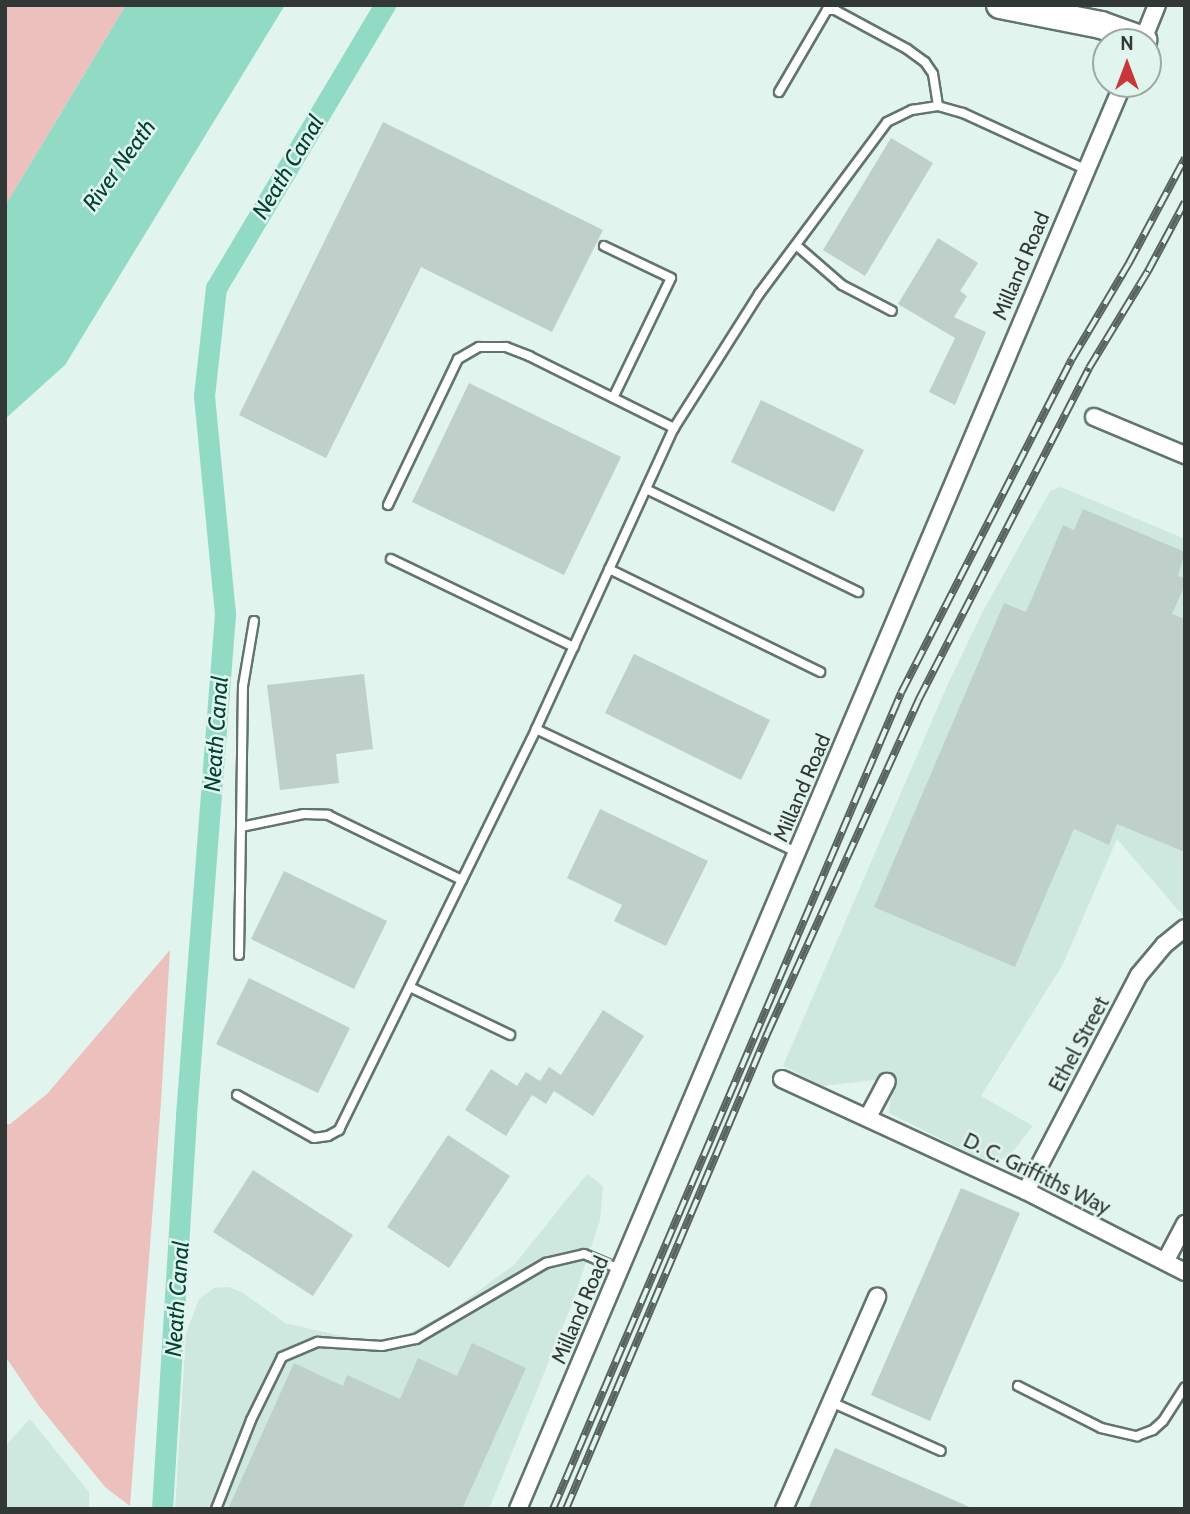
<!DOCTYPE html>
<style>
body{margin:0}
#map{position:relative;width:1190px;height:1514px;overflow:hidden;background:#e1f4ed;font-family:Cabin,sans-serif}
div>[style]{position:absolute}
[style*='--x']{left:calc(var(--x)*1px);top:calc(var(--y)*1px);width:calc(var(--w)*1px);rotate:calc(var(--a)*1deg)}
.built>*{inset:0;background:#cee8df}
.green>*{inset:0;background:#ecc0bc}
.water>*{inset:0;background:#91dac3}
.canal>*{height:21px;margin:-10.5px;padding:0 10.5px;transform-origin:10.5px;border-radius:10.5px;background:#91dac3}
.building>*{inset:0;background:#bed0c9}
.roads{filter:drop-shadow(2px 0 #63746e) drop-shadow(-2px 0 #63746e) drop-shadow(0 2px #63746e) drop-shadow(0 -2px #63746e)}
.lane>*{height:8px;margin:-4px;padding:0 4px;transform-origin:4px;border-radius:4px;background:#fff}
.street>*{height:16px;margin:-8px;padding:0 8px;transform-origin:8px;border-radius:8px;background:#fff}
.primary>*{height:26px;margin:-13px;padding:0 13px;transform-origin:13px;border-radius:13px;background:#fff}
.rail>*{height:8px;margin-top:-4px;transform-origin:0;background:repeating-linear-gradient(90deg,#e1f4ed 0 16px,#596360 0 32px);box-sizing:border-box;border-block:2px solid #596360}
span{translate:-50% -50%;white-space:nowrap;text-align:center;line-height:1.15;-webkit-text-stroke:5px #e1f4ed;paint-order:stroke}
.street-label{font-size:21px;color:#313836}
.water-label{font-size:23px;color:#004335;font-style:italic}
.frame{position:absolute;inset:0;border:7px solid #313836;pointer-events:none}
.north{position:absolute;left:1092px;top:28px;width:70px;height:70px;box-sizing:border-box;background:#e1f4ed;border:2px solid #9ba9a4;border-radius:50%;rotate:0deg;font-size:19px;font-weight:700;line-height:28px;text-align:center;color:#313836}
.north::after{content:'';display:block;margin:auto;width:24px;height:32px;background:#c73839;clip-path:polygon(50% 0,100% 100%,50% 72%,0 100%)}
</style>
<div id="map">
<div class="built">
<i style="clip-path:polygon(1061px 487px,1185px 539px,1185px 918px,1117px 839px,1063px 964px,981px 1096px,1033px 1126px,1009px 1156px,989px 1163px,889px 1113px,892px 1088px,874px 1080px,823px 1086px,783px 1066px,947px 686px,982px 613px,1050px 491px)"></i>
<i style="clip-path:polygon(587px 1174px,603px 1186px,600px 1220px,572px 1304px,489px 1509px,175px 1509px,186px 1333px,199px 1299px,214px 1288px,229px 1287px,243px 1293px,285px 1323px,376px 1344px,399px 1339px,455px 1308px,515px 1264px)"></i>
<i style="clip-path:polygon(30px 1419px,89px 1492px,89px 1509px,5px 1509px,5px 1446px)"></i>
</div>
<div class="green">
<i style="clip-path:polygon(5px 5px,126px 5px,5px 206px)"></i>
<i style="clip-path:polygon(170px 950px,161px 1102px,130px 1506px,105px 1487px,39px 1406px,5px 1356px,5px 1124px,10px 1124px,47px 1094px)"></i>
</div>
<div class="water">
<i style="clip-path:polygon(126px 5px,285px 5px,65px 365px,5px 419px,5px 206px)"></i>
</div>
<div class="canal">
<i style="--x:162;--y:1509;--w:395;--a:-86.5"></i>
<i style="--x:186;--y:1115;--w:503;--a:-85.55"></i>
<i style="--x:225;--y:614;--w:219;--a:-95.5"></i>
<i style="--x:204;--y:396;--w:109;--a:-83.7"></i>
<i style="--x:216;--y:288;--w:330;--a:-59.2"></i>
</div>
<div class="building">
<i style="clip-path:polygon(383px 122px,603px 230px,552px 332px,421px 267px,326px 458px,239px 415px)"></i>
<i style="clip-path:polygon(891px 138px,933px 163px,865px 276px,823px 250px)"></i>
<i style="clip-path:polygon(938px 238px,978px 263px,960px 291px,967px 296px,954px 317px,986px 332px,955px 405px,929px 392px,955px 338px,898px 304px)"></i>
<i style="clip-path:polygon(469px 383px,621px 457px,564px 575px,412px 502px)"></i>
<i style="clip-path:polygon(761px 400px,864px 450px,834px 512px,731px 462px)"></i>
<i style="clip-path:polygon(1083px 509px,1185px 552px,1178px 576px,1185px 578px,1185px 585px,1172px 614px,1185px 619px,1185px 852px,1117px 824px,1109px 845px,1074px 829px,1015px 967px,874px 907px,1004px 603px,1026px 612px,1063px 525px,1074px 530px)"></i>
<i style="clip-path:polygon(634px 654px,770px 720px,741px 780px,605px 713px)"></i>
<i style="clip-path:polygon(364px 674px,373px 749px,336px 754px,339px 783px,280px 790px,267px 685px)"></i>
<i style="clip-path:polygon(600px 809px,708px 861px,666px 946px,614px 921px,622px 905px,567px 878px)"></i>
<i style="clip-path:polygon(284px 871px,387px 921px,354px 989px,251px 939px)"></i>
<i style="clip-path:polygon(249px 978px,350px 1028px,318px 1093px,216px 1044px)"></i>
<i style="clip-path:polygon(603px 1010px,644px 1036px,593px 1116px,554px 1091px,546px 1104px,532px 1095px,506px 1136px,465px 1110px,491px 1069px,517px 1086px,526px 1072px,540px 1081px,549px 1067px,561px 1075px)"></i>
<i style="clip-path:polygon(448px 1135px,510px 1176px,449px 1268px,387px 1227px)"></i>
<i style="clip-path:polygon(253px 1170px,353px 1235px,313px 1296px,213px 1232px)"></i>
<i style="clip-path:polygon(961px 1188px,1020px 1213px,930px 1421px,871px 1395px)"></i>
<i style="clip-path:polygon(472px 1343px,526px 1368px,462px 1509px,228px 1509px,294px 1363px,343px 1386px,347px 1375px,400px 1399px,418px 1358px,457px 1376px)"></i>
<i style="clip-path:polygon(835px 1448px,974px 1509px,808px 1509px)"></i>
</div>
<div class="roads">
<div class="lane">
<i style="--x:779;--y:92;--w:95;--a:-59.7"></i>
<i style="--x:827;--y:10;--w:8;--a:0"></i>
<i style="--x:835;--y:10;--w:82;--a:28.4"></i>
<i style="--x:907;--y:49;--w:22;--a:36"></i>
<i style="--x:925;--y:62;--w:14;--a:56"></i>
<i style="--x:933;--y:74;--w:32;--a:81"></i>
<i style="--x:796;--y:245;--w:61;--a:41"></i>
<i style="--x:842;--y:285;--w:56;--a:27.5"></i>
<i style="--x:604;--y:246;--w:74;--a:25.5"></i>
<i style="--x:671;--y:278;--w:133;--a:115.8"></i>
<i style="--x:646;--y:489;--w:236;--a:25.9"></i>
<i style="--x:388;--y:505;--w:162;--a:-64.4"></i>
<i style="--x:458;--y:359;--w:24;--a:-30"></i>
<i style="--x:479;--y:347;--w:27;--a:0"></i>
<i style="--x:506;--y:347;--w:25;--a:21"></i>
<i style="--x:529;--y:356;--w:162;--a:26.4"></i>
<i style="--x:391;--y:559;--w:203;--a:25.7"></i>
<i style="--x:609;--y:569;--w:235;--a:26"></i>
<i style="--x:536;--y:729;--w:290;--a:25.3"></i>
<i style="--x:241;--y:827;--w:141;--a:-89.2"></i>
<i style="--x:243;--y:686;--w:66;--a:-80.4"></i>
<i style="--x:239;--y:955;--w:128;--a:-89.1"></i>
<i style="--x:241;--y:827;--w:64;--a:-11.7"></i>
<i style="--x:304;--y:814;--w:24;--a:2"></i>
<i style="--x:328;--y:815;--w:149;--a:25.9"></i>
<i style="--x:410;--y:987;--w:111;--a:25.6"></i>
<i style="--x:237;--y:1095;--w:88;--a:29.2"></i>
<i style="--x:314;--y:1138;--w:14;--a:-8"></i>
<i style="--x:328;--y:1136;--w:13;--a:-29"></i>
<i style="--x:339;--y:1130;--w:447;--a:-63.8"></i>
<i style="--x:536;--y:729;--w:331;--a:-65.4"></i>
<i style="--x:674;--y:428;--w:159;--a:-57.6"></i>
<i style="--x:759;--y:294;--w:214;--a:-53.3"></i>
<i style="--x:887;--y:122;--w:28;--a:-26"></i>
<i style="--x:912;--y:110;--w:26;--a:-9"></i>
<i style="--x:938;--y:106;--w:26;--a:16"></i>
<i style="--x:963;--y:113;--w:134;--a:24.7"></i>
<i style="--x:1018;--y:1386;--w:93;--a:26.8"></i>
<i style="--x:1101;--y:1428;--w:37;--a:13"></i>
<i style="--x:1137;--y:1436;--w:17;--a:-21"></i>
<i style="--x:1153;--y:1430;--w:13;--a:-42"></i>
<i style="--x:1163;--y:1421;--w:40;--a:-57.1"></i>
<i style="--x:831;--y:1402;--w:120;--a:24"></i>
<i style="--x:216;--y:1509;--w:96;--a:-68.5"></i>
<i style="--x:251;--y:1420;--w:70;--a:-63.8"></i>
<i style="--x:282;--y:1357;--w:39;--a:-23"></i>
<i style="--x:318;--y:1342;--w:64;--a:3.6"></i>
<i style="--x:382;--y:1346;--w:35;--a:-12"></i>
<i style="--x:416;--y:1339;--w:151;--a:-30.3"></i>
<i style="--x:546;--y:1263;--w:39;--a:-13"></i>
<i style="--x:584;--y:1254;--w:39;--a:23"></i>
</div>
<div class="street">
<i style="--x:1142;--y:42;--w:40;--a:-68"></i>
<i style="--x:1094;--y:417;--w:99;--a:22.7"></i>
<i style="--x:782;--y:1079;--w:268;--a:24.7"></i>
<i style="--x:1026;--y:1191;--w:178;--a:27"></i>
<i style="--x:868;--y:1117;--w:40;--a:-62"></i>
<i style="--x:1026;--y:1191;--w:244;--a:-62.4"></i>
<i style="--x:1139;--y:975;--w:39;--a:-50"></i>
<i style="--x:1164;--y:945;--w:27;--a:-39"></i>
<i style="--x:1166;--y:1260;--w:41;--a:-62.2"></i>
<i style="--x:518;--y:1509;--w:1548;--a:-67"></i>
<i style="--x:784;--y:1509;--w:232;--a:-66.3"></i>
</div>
<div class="primary">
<i style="--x:1000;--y:5;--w:103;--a:11.2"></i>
<i style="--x:1101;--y:25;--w:45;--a:19.7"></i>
</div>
</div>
<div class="rail">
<i style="--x:553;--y:1509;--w:887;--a:-66.9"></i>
<i style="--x:901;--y:693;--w:375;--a:-62.9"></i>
<i style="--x:1072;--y:359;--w:112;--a:-59.3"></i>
<i style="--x:1129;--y:263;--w:119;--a:-61.9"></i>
<i style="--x:566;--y:1509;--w:518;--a:-67.05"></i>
<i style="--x:768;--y:1032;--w:366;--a:-65.6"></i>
<i style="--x:919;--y:699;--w:372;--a:-62.8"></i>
<i style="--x:1089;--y:368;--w:114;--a:-58.7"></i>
<i style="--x:1148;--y:271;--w:78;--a:-61.8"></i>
</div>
<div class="street-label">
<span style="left:1021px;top:266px;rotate:-67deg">Milland Road</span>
<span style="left:802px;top:788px;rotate:-67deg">Milland Road</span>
<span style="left:1079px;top:1044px;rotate:-62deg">Ethel Street</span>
<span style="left:1037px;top:1174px;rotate:26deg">D. C. Griffiths Way</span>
<span style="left:580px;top:1310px;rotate:-67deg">Milland Road</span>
</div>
<div class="water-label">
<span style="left:119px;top:165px;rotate:-54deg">River Neath</span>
<span style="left:288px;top:167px;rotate:-59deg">Neath Canal</span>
<span style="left:216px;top:734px;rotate:-86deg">Neath Canal</span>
<span style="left:177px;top:1299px;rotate:-86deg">Neath Canal</span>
</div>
<div class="frame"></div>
<div class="north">N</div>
</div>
